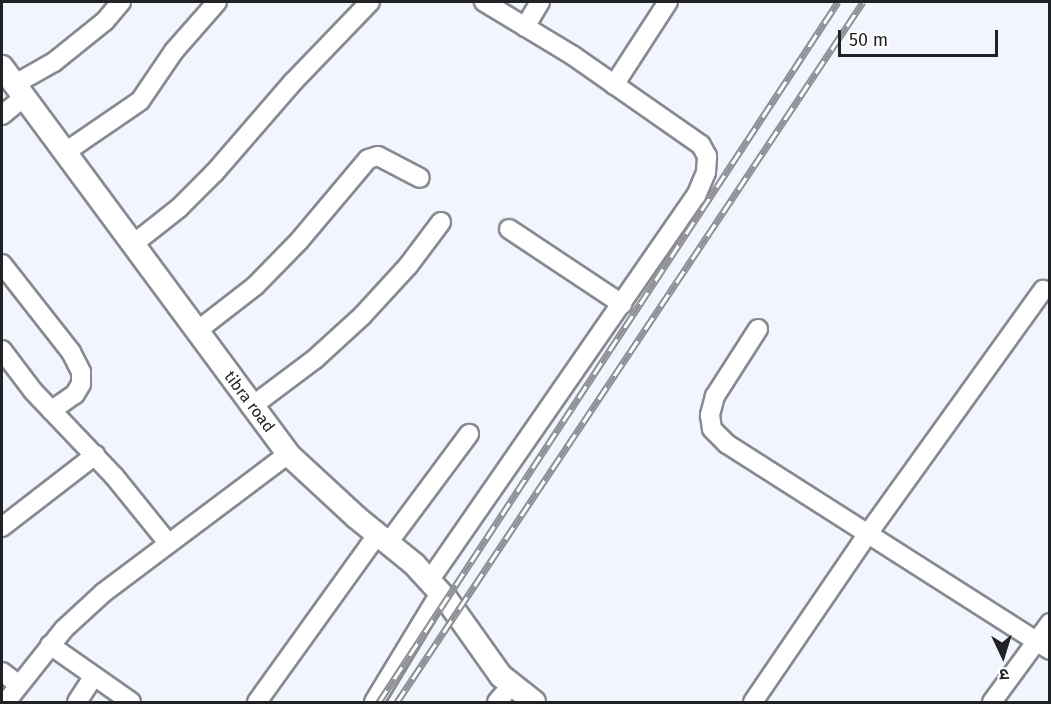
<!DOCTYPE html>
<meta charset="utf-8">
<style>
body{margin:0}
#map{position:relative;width:1051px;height:704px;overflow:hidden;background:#f2f5fd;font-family:"Fira Sans","Noto Sans Devanagari",sans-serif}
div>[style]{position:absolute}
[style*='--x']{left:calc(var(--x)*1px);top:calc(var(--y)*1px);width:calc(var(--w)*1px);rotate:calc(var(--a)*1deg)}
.roads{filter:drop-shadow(2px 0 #888a91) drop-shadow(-2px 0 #888a91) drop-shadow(0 2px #888a91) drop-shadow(0 -2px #888a91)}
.minor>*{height:18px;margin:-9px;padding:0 9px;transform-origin:9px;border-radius:9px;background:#fff}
.tertiary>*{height:22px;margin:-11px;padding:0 11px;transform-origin:11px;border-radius:11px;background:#fff}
.rail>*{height:7px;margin-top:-3.5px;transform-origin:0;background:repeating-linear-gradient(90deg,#fff 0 14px,#8e9096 0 28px);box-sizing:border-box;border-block:2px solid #8e9096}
span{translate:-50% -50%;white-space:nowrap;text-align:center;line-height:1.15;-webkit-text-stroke:4.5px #fff;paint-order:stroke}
.street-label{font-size:16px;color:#212225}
.frame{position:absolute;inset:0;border:3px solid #212225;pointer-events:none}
.north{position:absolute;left:973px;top:626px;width:60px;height:60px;-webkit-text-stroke:4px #fff;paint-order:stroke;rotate:176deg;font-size:16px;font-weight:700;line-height:24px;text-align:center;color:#212225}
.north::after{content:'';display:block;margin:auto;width:21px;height:27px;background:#212225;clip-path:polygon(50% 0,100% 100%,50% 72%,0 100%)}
.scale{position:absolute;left:838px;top:30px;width:160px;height:27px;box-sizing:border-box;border:3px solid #212225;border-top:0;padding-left:8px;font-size:18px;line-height:21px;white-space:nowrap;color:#212225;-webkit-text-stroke:4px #fff;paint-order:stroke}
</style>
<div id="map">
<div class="roads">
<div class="minor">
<i style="--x:525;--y:27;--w:29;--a:-59"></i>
<i style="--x:15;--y:84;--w:45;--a:-29.4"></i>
<i style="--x:54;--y:62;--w:65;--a:-38.8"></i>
<i style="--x:105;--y:21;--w:25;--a:-50"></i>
<i style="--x:614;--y:85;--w:99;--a:-57"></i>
<i style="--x:2;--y:115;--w:28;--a:-39"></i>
<i style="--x:64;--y:153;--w:92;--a:-34.4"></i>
<i style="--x:140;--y:101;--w:60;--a:-55.8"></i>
<i style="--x:174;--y:51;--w:65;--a:-48.7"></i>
<i style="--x:509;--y:229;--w:136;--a:33.6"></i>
<i style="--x:132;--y:245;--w:60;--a:-38.2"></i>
<i style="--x:179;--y:208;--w:51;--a:-45"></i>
<i style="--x:215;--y:172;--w:119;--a:-49.1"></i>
<i style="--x:293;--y:82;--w:111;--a:-46.1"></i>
<i style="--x:2;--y:264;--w:112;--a:51.9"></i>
<i style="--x:71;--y:352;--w:22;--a:63"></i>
<i style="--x:81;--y:372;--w:12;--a:90"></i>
<i style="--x:81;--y:384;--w:12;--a:121"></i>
<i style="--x:75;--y:394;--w:29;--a:145"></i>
<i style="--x:758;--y:329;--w:80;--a:122.7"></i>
<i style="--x:715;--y:396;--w:20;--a:105"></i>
<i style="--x:710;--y:415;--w:14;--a:82"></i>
<i style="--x:712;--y:429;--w:21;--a:45"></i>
<i style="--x:727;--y:444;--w:383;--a:32.5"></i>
<i style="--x:197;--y:331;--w:73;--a:-37.8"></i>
<i style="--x:255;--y:286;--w:63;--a:-45.6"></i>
<i style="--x:299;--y:241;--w:107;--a:-49.9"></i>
<i style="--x:368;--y:159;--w:10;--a:-17"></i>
<i style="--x:378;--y:156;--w:47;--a:27.6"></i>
<i style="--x:2;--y:350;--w:51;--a:52.9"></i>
<i style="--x:33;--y:391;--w:117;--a:46.4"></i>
<i style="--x:114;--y:476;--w:86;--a:51.1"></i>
<i style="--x:251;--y:407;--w:80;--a:-36.9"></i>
<i style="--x:315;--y:359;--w:64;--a:-42.5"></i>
<i style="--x:362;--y:316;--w:68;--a:-47.4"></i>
<i style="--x:408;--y:266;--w:55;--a:-53.1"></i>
<i style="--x:2;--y:527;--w:118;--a:-37.7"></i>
<i style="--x:388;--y:543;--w:136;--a:-53.4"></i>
<i style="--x:429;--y:581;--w:469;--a:-55.3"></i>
<i style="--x:696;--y:196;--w:26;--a:-67"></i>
<i style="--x:706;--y:172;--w:16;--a:-86"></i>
<i style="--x:707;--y:156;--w:13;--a:-119"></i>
<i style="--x:701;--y:145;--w:157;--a:-145.1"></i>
<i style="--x:572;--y:55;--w:103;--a:-148.9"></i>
<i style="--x:50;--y:645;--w:99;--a:35.1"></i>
<i style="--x:2;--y:672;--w:21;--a:37"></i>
<i style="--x:6;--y:702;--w:93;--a:-51.5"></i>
<i style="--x:64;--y:629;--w:53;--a:-42.7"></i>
<i style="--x:103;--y:593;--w:231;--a:-36.9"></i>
<i style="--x:77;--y:702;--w:31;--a:-57"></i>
<i style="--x:257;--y:702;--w:206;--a:-54.3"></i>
<i style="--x:374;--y:702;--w:127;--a:-58.8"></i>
<i style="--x:497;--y:702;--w:23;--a:-49"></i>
<i style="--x:753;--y:702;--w:202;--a:-55.7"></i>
<i style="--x:867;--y:535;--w:302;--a:-54.3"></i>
<i style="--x:992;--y:702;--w:98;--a:-53.7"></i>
</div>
<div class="tertiary">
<i style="--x:2;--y:67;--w:481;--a:53.5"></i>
<i style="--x:288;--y:454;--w:93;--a:42.8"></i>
<i style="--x:356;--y:517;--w:75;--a:39"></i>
<i style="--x:414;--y:564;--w:49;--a:47.5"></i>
<i style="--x:447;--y:600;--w:93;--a:54.6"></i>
<i style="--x:501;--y:676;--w:42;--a:38.2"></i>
</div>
</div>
<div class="rail">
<i style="--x:379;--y:702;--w:837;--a:-56.75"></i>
<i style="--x:397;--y:702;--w:841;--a:-56.35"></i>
</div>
<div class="street-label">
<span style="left:249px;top:402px;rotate:53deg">tibra road</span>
</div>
<div class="frame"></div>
<div class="north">उ</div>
<div class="scale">50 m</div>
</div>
